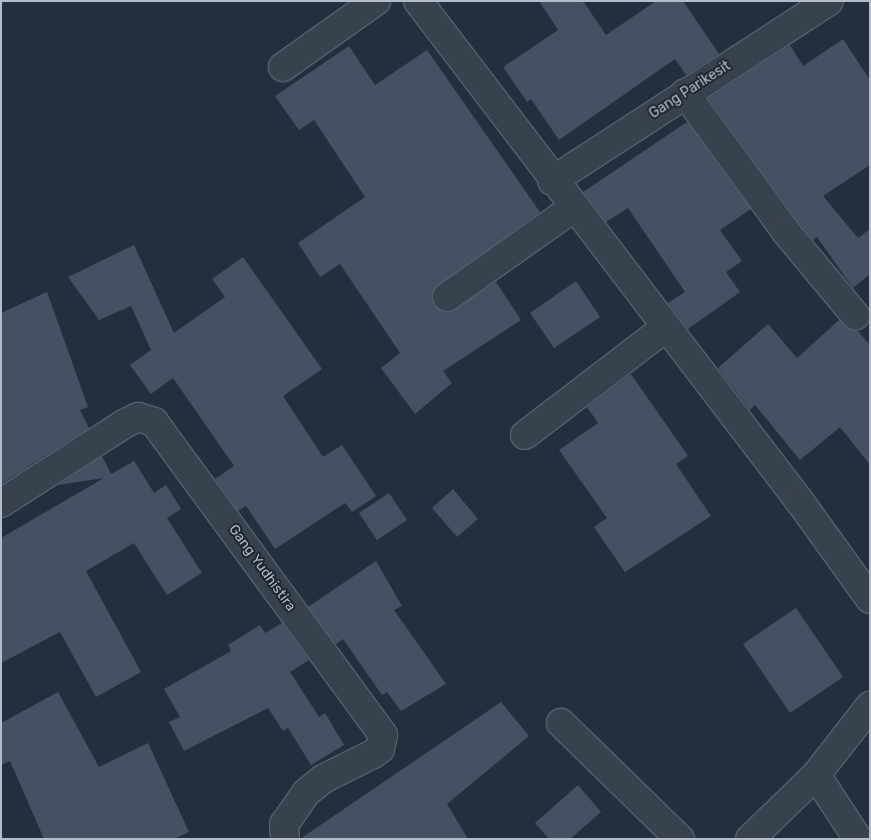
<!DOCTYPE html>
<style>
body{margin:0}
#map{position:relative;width:871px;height:840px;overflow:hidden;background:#242f3e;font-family:Rubik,sans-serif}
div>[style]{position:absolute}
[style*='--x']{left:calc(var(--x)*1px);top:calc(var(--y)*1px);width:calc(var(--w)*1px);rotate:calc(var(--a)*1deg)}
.building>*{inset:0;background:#455162}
.roads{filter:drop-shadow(1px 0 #565f6c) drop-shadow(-1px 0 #565f6c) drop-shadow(0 1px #565f6c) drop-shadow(0 -1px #565f6c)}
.minor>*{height:28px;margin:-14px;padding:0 14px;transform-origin:14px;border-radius:14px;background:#38414e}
span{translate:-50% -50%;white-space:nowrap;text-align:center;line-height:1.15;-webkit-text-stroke:4px #1d2633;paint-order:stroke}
.street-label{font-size:14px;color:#b4bcc9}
.frame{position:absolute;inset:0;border:2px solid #b4bcc9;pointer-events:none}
</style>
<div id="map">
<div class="building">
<i style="clip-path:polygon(539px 1px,583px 1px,606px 35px,656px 1px,683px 1px,719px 54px,686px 75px,675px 59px,559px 140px,531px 99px,527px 102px,503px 67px,558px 30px)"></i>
<i style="clip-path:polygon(843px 39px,870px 80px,870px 165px,823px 196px,858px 238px,870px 229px,870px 274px,853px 288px,817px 237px,813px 240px,799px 223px,708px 98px,790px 45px,803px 66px)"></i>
<i style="clip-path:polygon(349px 46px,375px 85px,427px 50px,540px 212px,433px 290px,434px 306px,449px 312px,496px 282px,521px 320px,443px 371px,452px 383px,415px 414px,381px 368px,400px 353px,340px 264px,320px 277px,298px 243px,365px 197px,314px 120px,299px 130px,275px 96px)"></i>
<i style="clip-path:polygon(687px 122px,751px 209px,720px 230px,742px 261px,726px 272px,740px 292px,688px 329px,668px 303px,685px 292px,628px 208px,606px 222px,583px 192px)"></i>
<i style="clip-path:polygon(134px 245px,174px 333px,225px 297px,212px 279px,243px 257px,322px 369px,283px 396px,323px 457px,342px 445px,376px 496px,352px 512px,345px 503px,275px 549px,246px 506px,238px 511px,215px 479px,234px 466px,173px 378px,151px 394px,130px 365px,151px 350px,131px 306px,99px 320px,68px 277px)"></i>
<i style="clip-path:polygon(576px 281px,600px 317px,554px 348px,530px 313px)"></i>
<i style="clip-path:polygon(47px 292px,88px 407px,80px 410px,89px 428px,1px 484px,1px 313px)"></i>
<i style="clip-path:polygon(839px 320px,849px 329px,857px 330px,870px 345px,870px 465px,840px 427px,800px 460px,755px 405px,750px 410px,718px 368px,768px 324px,797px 358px)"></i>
<i style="clip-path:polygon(631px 374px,688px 456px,676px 464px,711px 516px,625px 572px,594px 527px,607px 518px,559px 450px,598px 423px,587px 407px)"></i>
<i style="clip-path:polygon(102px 456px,111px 474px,134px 461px,154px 493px,166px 485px,181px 509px,167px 518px,202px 573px,167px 595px,134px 543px,86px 571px,141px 672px,96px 697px,60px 632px,1px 663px,1px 538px,104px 478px,58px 485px)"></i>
<i style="clip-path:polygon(453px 489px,478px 519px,457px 537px,432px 508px)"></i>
<i style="clip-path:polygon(389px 493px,407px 520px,377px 540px,359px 513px)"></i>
<i style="clip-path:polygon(376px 561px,402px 606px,394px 610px,446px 684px,401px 711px,387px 692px,382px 695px,343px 639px,336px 644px,308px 607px)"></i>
<i style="clip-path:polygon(796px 608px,843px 677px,790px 713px,743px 644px)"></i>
<i style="clip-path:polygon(282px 623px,309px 660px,290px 672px,319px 717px,325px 713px,344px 745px,311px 765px,288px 728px,283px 731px,268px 708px,184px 751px,169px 722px,180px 717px,164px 689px,231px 651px,228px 645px,260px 625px,265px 633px)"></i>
<i style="clip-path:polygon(58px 692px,99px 767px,148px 743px,189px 832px,174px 839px,44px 839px,10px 761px,1px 765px,1px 723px)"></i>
<i style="clip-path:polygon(501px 702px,529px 736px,447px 804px,468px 839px,300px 839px)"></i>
<i style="clip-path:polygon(578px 785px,601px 812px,570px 839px,549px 839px,535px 823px)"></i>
</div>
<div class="roads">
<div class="minor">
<i style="--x:418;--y:1;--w:631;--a:52.66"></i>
<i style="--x:801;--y:503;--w:118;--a:54.3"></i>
<i style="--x:283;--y:67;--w:114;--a:-35.4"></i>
<i style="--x:685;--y:93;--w:173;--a:53.9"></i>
<i style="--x:787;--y:233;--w:107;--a:50.3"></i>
<i style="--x:552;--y:181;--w:330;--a:-33"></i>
<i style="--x:447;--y:297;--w:154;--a:-35.2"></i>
<i style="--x:525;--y:435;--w:176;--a:-37.4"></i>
<i style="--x:1;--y:503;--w:146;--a:-32.7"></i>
<i style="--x:124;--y:424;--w:16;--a:-27"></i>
<i style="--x:138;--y:417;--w:17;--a:17"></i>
<i style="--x:154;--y:422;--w:388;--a:53.8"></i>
<i style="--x:383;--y:735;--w:14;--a:102"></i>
<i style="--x:380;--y:749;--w:9;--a:144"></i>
<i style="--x:373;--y:754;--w:56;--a:153.4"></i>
<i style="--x:323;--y:779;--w:22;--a:141"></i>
<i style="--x:306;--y:793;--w:38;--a:125"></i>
<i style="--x:284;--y:824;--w:15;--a:86"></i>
<i style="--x:561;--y:723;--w:166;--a:44.3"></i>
<i style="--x:816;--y:775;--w:77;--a:56.7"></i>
<i style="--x:750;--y:839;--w:92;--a:-44.1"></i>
<i style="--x:816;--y:775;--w:88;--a:-52"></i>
</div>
</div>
<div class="street-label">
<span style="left:690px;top:90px;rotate:-33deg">Gang Parikesit</span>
<span style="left:262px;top:568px;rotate:54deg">Gang Yudhistira</span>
</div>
<div class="frame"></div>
</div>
